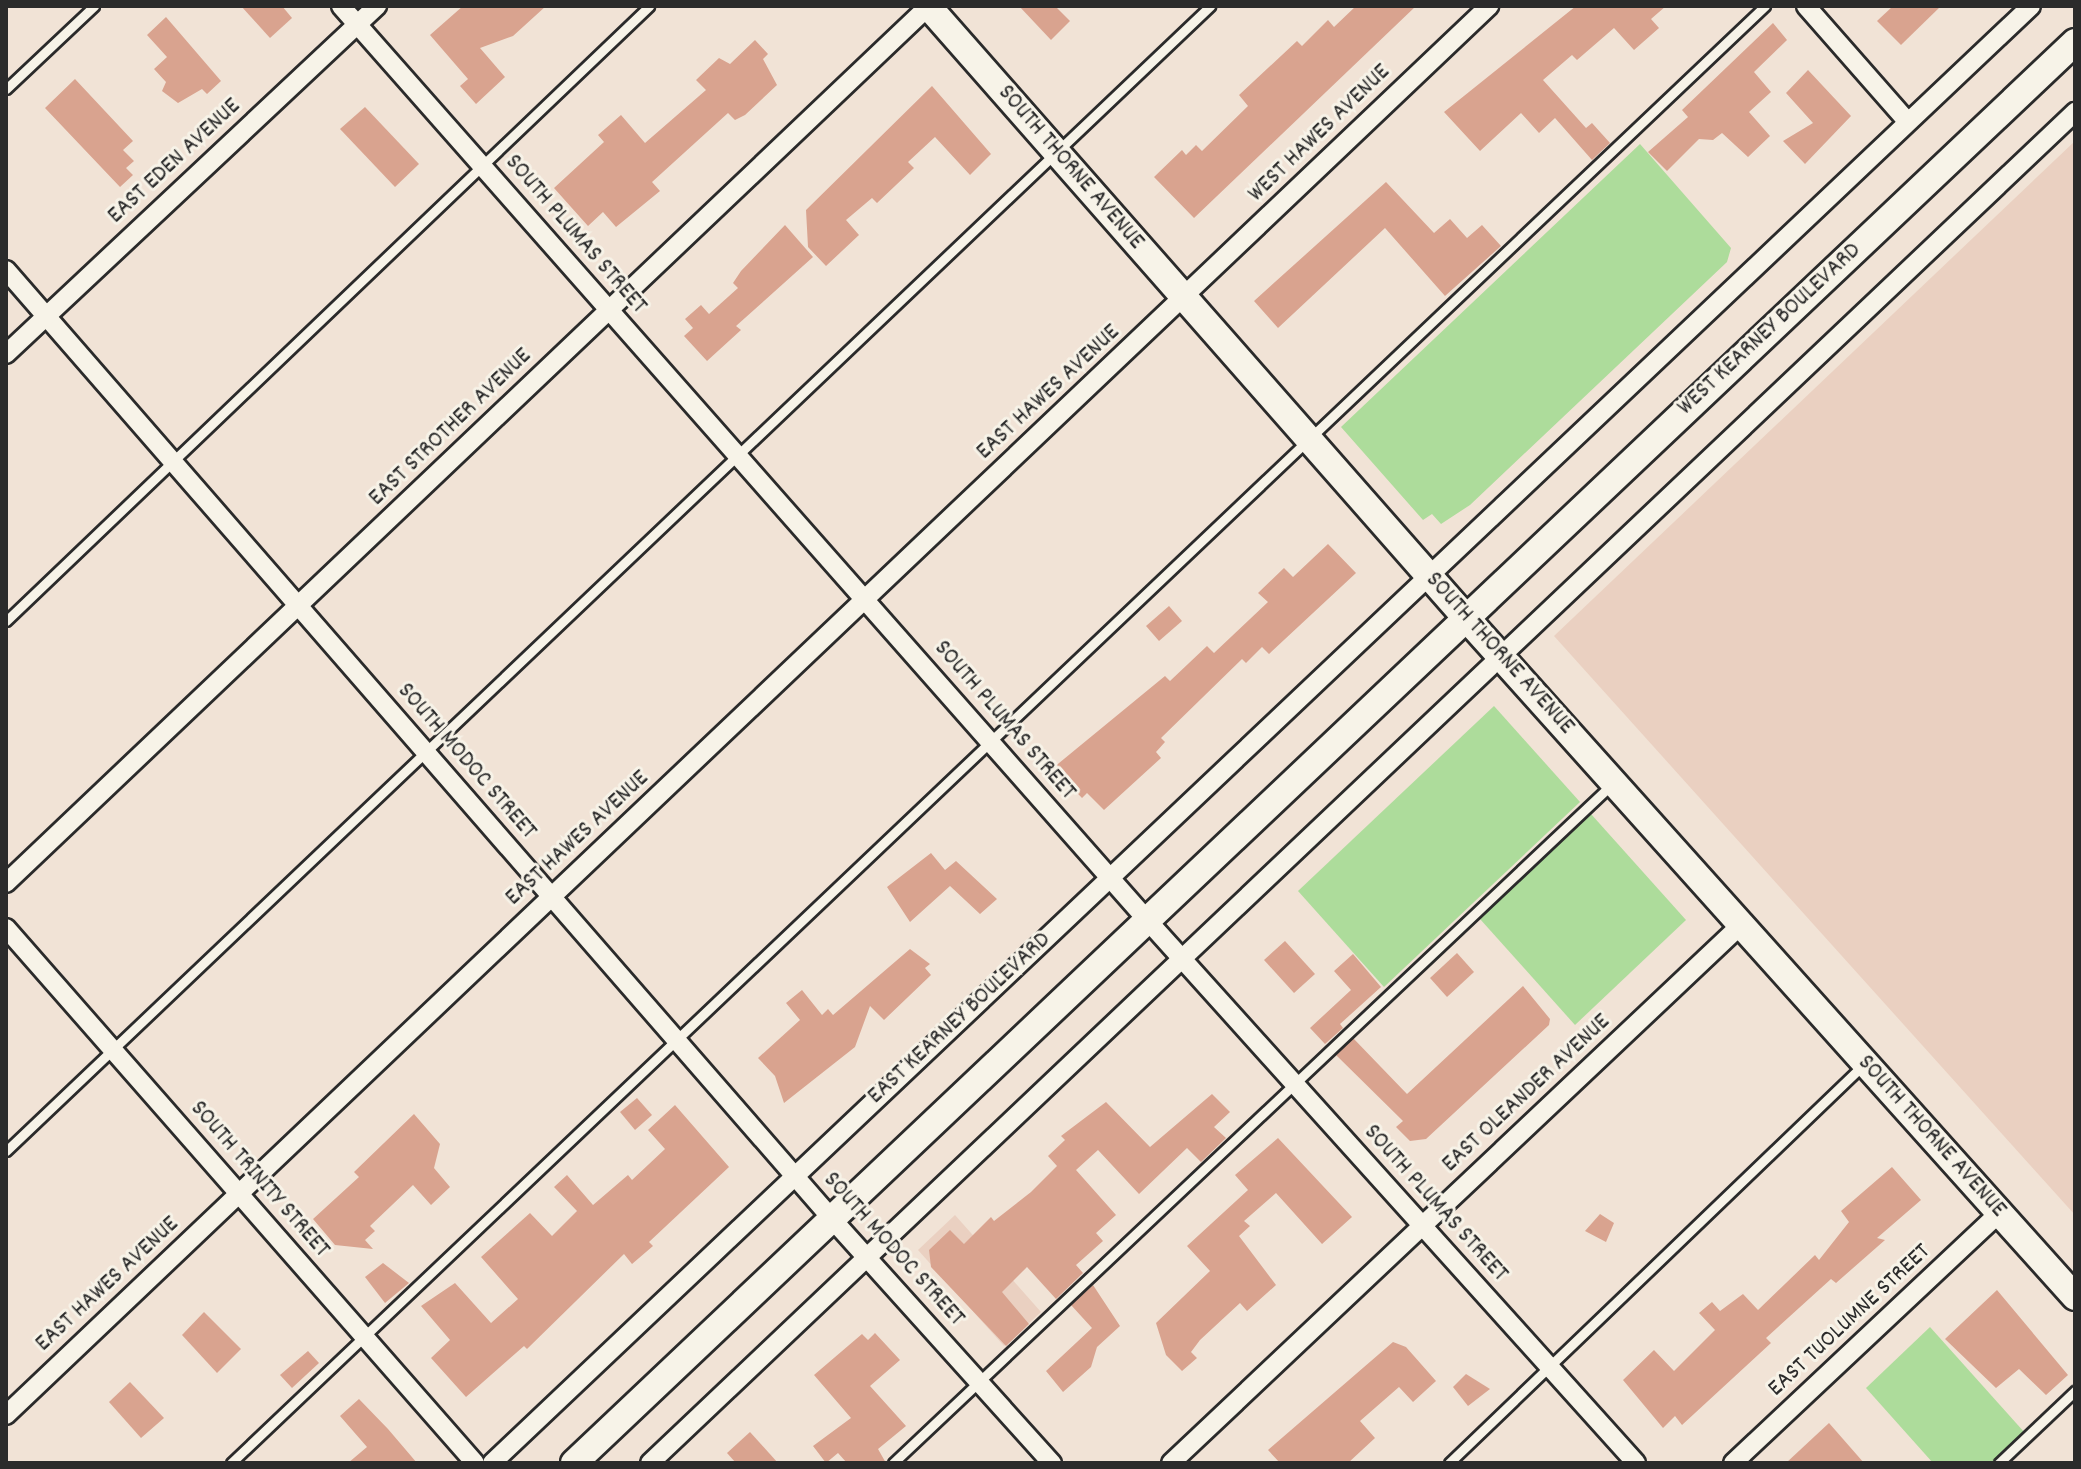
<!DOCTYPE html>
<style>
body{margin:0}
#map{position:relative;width:2081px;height:1469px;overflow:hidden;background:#f1e3d6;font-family:Dekko,sans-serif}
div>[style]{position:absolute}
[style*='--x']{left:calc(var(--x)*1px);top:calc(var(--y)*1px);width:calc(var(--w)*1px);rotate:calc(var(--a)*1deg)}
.built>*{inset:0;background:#ead0c1}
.green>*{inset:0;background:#addc9b}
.building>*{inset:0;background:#d9a38f}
.roads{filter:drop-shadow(2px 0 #2b2b2b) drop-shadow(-2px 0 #2b2b2b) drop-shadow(0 2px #2b2b2b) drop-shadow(0 -2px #2b2b2b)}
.service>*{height:9px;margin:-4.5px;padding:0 4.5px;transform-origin:4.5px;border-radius:4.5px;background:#f7f3e8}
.minor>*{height:18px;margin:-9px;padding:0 9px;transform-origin:9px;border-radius:9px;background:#f7f3e8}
.secondary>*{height:26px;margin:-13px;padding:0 13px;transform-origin:13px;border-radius:13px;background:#f7f3e8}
span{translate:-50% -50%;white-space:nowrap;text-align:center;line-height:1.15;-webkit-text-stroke:6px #f7f3e8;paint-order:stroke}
.street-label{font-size:24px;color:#2b2b2b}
.frame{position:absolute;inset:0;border:8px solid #2b2b2b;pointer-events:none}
</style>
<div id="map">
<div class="built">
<i style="clip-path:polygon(2075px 141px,2075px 1215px,1554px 636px)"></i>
<i style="clip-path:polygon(955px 1215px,1041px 1312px,1004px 1346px,918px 1250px)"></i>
</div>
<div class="green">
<i style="clip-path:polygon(1640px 144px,1731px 248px,1727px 262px,1470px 505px,1441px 524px,1432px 514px,1423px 520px,1341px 427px)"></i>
<i style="clip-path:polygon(1494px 706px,1580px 802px,1384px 987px,1298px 891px)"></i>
<i style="clip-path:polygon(1591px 814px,1686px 920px,1575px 1025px,1480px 919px)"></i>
<i style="clip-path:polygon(1930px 1327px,2025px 1433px,1994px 1463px,1933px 1463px,1866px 1388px)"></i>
</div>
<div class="building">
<i style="clip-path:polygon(241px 6px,282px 6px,292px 18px,270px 38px)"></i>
<i style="clip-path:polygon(463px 6px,546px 6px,513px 36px,480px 48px,505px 77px,476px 104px,460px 86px,468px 79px,430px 35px)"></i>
<i style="clip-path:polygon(1019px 6px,1055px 6px,1070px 21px,1051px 40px)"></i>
<i style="clip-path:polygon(1356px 6px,1416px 6px,1194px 218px,1154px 177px,1182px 150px,1186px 155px,1196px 145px,1202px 151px,1248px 106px,1239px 95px,1297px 41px,1302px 46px,1328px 20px,1334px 27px)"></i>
<i style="clip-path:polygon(1576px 6px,1666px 6px,1651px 19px,1659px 28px,1634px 50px,1614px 28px,1577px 60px,1572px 55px,1543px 80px,1586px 128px,1592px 123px,1610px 143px,1592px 160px,1555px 118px,1539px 133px,1521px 113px,1480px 151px,1444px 112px)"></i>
<i style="clip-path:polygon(1893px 6px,1941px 6px,1901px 45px,1877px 21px)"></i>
<i style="clip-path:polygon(166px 17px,221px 81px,207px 94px,202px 89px,178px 103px,162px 91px,166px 82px,154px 69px,167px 57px,147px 35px)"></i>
<i style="clip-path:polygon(1773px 23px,1787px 40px,1754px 72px,1771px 92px,1749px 112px,1770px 136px,1748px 157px,1722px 133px,1713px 140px,1699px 139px,1667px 171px,1648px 152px,1688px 117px,1682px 110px)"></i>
<i style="clip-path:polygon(755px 40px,768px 54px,763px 59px,777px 85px,745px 115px,735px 120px,728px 113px,652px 182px,660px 191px,616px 227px,603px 212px,588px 226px,554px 188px,604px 142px,598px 135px,621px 115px,645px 143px,706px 90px,696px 80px,719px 58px,730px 64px)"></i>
<i style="clip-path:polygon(1808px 70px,1851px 116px,1805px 164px,1783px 141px,1813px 123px,1786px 93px)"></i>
<i style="clip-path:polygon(75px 79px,133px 141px,123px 150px,134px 161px,126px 168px,133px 175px,120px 187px,45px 108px)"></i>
<i style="clip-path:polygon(932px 86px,991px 154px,970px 175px,935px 137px,908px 162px,914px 168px,877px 203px,872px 198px,846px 220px,859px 235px,826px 266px,808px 247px,806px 210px)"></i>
<i style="clip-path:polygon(365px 107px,419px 164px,395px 187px,340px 129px)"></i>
<i style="clip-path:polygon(1386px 182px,1434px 233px,1450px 219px,1467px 238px,1482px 225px,1501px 246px,1445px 296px,1385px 228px,1278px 328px,1254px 301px)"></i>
<i style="clip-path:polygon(785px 225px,813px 257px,736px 326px,741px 330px,707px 361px,684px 336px,693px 328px,685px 319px,701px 305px,709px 314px,738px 288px,733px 283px,741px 271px)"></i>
<i style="clip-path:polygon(1328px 544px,1356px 573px,1269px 654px,1262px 647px,1246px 663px,1242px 659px,1161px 738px,1165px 742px,1156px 752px,1161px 758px,1104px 810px,1087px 793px,1082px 798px,1053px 768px,1165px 676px,1170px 681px,1207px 646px,1214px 653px,1268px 602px,1258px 593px,1284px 568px,1293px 577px)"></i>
<i style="clip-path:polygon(1169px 606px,1182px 621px,1159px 641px,1146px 626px)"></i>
<i style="clip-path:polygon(931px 853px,945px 870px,956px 861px,997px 899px,980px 914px,950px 886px,910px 922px,887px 887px)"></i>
<i style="clip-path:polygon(1285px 941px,1315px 974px,1294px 993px,1264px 960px)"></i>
<i style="clip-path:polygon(910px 949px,930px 964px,925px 968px,931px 975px,884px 1020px,870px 1006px,855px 1047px,784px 1103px,775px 1076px,758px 1058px,800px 1020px,786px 1003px,802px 990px,822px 1015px,828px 1009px,833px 1015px)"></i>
<i style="clip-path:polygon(1457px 953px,1474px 972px,1447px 997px,1430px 978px)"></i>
<i style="clip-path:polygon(1353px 954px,1381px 987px,1340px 1024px,1343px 1028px,1325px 1044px,1310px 1028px,1351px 990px,1334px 971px)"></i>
<i style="clip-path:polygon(1523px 986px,1550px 1019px,1549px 1025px,1426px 1139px,1410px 1141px,1396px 1127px,1403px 1121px,1336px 1055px,1353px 1038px,1407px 1094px)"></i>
<i style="clip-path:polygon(1212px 1094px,1230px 1112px,1214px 1127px,1226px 1138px,1201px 1162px,1187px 1148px,1139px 1194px,1098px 1150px,1076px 1170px,1116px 1215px,1096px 1233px,1103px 1241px,1076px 1265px,1083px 1273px,1056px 1299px,1027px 1267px,1002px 1292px,1029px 1324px,1006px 1346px,931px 1267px,929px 1250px,950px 1230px,964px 1244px,991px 1217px,994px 1221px,1031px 1192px,1057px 1166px,1048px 1156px,1065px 1140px,1061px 1136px,1106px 1102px,1150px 1147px)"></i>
<i style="clip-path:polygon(637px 1098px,652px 1115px,635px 1130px,620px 1112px)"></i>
<i style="clip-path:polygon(675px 1105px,729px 1167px,649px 1242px,653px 1246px,632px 1264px,624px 1254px,527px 1349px,524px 1346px,466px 1397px,431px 1358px,450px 1340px,421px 1306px,455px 1283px,491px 1323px,518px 1299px,481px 1257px,530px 1213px,552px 1236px,577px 1211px,554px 1187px,567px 1175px,593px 1205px,628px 1175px,632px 1180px,665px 1149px,648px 1130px)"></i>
<i style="clip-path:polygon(414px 1114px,440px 1144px,434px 1168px,450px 1187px,431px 1205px,413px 1185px,370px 1226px,375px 1231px,365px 1240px,373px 1249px,335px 1245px,313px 1219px,359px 1177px,354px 1172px)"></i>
<i style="clip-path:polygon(1278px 1138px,1352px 1217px,1322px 1244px,1276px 1193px,1244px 1221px,1250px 1226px,1239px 1236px,1276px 1285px,1247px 1311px,1240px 1303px,1200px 1340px,1191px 1352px,1197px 1358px,1182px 1371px,1166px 1355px,1156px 1323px,1210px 1271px,1187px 1246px,1248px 1190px,1235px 1175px)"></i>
<i style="clip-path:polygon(1892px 1167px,1921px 1200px,1877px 1238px,1885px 1240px,1836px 1283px,1831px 1279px,1766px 1338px,1771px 1343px,1682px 1425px,1675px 1416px,1663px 1428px,1623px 1380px,1654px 1350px,1674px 1371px,1715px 1330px,1699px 1313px,1712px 1302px,1720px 1311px,1743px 1294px,1758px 1310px,1815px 1255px,1819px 1260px,1849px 1222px,1841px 1211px)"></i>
<i style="clip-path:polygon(1600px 1214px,1614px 1223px,1606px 1242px,1585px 1231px)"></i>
<i style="clip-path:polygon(383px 1263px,409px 1283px,385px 1303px,365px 1277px)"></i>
<i style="clip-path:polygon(1093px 1285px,1120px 1326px,1097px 1347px,1091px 1367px,1063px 1392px,1046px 1371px,1092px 1328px,1071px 1305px)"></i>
<i style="clip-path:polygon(1997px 1290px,2068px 1375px,2046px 1395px,2019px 1369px,1996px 1388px,1945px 1339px)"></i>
<i style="clip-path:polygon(204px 1312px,241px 1349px,217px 1373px,182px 1335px)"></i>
<i style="clip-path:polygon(875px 1333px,900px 1360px,870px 1386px,906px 1426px,878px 1449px,886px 1463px,847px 1463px,838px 1453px,826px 1463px,813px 1446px,851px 1418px,814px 1375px,862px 1334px,868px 1340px)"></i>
<i style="clip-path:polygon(1393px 1342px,1406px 1347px,1436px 1381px,1413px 1402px,1399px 1387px,1360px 1421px,1375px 1438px,1348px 1463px,1280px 1463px,1268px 1450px)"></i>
<i style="clip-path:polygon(308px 1351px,319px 1363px,292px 1388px,280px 1375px)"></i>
<i style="clip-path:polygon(1466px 1374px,1490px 1389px,1468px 1406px,1453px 1387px)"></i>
<i style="clip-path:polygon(130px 1382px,164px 1418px,141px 1438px,109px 1402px)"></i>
<i style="clip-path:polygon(359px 1399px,388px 1429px,417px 1463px,348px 1463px,367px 1447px,340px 1416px)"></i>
<i style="clip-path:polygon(1829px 1423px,1864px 1463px,1786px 1463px)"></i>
<i style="clip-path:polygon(750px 1432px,778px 1463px,736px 1463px,727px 1453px)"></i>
</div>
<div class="roads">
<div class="service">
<i style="--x:6;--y:89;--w:121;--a:-43.3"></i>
<i style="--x:6;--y:621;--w:890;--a:-43.72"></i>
<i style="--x:6;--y:1151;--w:1662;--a:-43.56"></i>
<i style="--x:231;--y:1463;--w:2116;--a:-43.53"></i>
<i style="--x:893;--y:1463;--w:988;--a:-43.36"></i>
<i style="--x:1449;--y:1463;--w:573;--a:-43.87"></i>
<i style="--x:1999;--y:1463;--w:105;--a:-43.5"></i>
</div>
<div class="minor">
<i style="--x:341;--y:6;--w:1220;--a:48.59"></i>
<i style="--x:1148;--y:921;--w:729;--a:48"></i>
<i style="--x:1806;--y:6;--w:154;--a:48.7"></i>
<i style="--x:6;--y:270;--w:1258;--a:48.96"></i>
<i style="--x:832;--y:1219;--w:329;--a:48"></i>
<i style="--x:6;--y:354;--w:509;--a:-43.17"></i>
<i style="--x:6;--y:883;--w:1273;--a:-43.54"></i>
<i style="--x:6;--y:928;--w:711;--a:48.76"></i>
<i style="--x:6;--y:1415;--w:2046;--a:-43.53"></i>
<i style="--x:492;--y:1463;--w:2119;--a:-43.43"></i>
<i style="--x:650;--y:1463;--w:1964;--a:-43.47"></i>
<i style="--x:1171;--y:1463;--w:784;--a:-43.35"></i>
<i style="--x:1733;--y:1463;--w:365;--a:-43.2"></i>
</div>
<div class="secondary">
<i style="--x:928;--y:6;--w:815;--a:48.68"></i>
<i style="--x:1466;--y:618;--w:912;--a:48.11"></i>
<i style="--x:574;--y:1463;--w:2067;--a:-43.43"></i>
</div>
</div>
<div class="street-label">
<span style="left:1320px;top:134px;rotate:-44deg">WEST HAWES AVENUE</span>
<span style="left:175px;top:162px;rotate:-43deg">EAST EDEN AVENUE</span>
<span style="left:1070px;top:168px;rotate:49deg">SOUTH THORNE AVENUE</span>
<span style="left:575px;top:235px;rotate:49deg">SOUTH PLUMAS STREET</span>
<span style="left:1770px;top:330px;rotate:-43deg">WEST KEARNEY BOULEVARD</span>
<span style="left:1049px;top:393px;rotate:-43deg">EAST HAWES AVENUE</span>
<span style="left:451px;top:428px;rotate:-44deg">EAST STROTHER AVENUE</span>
<span style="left:1499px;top:654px;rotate:48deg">SOUTH THORNE AVENUE</span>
<span style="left:1004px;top:721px;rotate:49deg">SOUTH PLUMAS STREET</span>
<span style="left:466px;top:762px;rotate:49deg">SOUTH MODOC STREET</span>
<span style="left:578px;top:839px;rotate:-43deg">EAST HAWES AVENUE</span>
<span style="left:960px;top:1019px;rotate:-43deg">EAST KEARNEY BOULEVARD</span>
<span style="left:1527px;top:1094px;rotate:-43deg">EAST OLEANDER AVENUE</span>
<span style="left:1931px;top:1137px;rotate:48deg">SOUTH THORNE AVENUE</span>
<span style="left:259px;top:1180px;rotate:49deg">SOUTH TRINITY STREET</span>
<span style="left:1435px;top:1204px;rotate:48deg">SOUTH PLUMAS STREET</span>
<span style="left:893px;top:1250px;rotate:48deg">SOUTH MODOC STREET</span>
<span style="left:108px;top:1285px;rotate:-43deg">EAST HAWES AVENUE</span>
<span style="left:1850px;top:1321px;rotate:-43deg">EAST TUOLUMNE STREET</span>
</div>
<div class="frame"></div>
</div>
